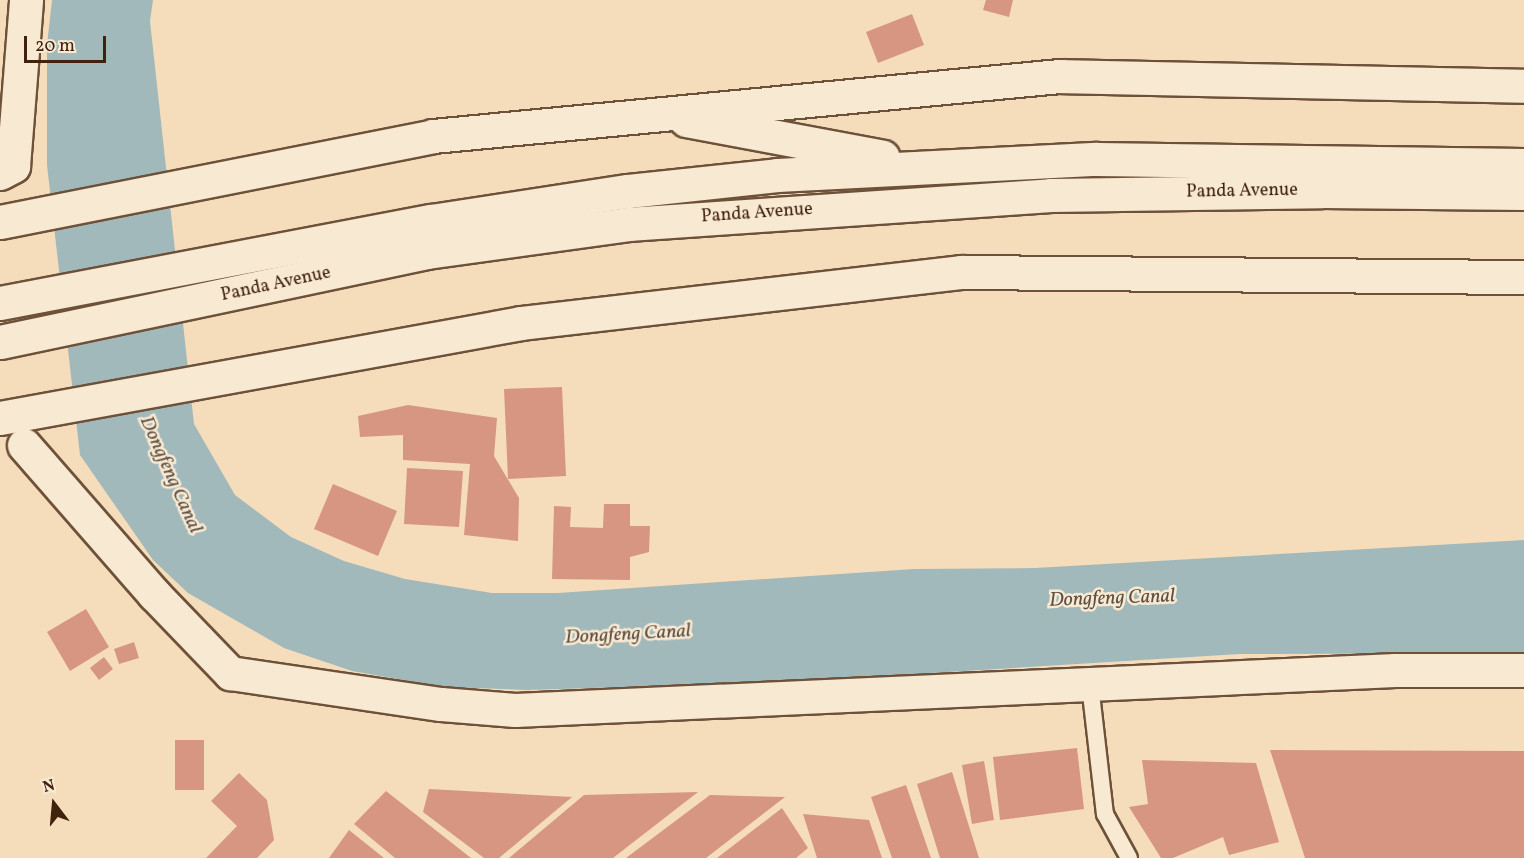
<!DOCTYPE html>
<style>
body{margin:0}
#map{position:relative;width:1524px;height:858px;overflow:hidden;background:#f5ddbb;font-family:Vollkorn,serif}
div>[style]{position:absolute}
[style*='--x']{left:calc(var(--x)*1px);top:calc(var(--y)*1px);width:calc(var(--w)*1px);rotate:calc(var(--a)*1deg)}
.water>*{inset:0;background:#a1b9bb}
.building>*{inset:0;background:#d79681}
.roads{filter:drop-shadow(2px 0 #6d5139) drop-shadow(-2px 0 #6d5139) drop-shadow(0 2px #6d5139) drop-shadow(0 -2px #6d5139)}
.lane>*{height:16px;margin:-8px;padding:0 8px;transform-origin:8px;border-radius:8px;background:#f8e9d3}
.street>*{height:33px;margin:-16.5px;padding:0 16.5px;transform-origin:16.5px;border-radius:16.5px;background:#f8e9d3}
.secondary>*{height:33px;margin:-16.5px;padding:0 16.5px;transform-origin:16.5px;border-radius:16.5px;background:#f8e9d3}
span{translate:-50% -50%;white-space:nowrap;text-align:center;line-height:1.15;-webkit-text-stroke:5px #f8e9d3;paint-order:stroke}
.street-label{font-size:18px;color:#40220e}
.water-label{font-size:20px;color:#5d4f42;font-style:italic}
.north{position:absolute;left:24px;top:774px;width:60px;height:60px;-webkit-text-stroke:4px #f8e9d3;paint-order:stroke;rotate:344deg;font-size:16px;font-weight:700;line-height:24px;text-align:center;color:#40220e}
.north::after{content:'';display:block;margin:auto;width:21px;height:27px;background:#40220e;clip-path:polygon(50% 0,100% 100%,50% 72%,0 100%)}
.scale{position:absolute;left:24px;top:36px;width:82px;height:27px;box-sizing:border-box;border:3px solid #40220e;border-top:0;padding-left:8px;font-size:18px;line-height:21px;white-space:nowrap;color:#40220e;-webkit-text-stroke:4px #f8e9d3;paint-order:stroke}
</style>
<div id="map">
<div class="water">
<i style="clip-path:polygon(52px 0,153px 0,150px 21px,194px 424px,235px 495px,291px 537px,344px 561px,405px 579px,492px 593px,558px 593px,914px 569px,1035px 568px,1524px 540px,1524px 653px,1240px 654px,784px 682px,528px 690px,443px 687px,352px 671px,284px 648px,188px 593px,153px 560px,80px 455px,47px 165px,47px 45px)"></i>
</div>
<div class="building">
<i style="clip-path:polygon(986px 0,1013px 0,1009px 17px,983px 10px)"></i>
<i style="clip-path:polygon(912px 14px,924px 45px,878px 63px,866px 32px)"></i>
<i style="clip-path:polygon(562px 387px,566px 476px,508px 479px,504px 389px)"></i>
<i style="clip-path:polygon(408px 405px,497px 418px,494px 456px,519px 498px,518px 541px,464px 535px,470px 464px,403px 460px,403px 435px,360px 437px,358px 416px)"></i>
<i style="clip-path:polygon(407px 468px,463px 471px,459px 527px,404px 524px)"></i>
<i style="clip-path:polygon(333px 484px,397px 511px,378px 556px,314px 529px)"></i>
<i style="clip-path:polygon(604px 504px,630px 504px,630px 526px,650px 526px,649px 552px,630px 557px,630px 580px,552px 579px,554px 506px,571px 507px,570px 527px,603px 528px)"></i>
<i style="clip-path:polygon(86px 609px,109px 647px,70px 671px,47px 632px)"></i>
<i style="clip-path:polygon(134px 642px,139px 658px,119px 664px,114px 649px)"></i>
<i style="clip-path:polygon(104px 657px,113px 669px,99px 680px,90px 668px)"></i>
<i style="clip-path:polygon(175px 740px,204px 740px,204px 790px,175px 790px)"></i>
<i style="clip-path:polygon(1077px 748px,1084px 809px,1000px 820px,993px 757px)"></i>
<i style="clip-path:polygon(1270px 750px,1524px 751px,1524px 858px,1305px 858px)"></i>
<i style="clip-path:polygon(1142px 760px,1256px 763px,1279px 842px,1229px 855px,1223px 837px,1173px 858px,1161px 858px,1129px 807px,1148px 804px)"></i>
<i style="clip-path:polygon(984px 761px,994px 820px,972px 824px,962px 765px)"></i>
<i style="clip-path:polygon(952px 772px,979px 858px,940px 858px,917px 784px)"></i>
<i style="clip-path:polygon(239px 773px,267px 800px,274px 840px,257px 858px,206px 858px,237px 826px,211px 801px)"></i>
<i style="clip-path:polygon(906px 785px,931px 858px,892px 858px,871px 797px)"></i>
<i style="clip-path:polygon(429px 789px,572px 797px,499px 858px,484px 858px,423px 812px)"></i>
<i style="clip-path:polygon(386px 791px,471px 858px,395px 858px,354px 824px)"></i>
<i style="clip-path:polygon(698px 792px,613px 858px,509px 858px,584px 795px)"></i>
<i style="clip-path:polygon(710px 795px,785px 797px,706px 858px,626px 858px)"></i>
<i style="clip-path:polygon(782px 808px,808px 848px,796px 858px,717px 858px)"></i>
<i style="clip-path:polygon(803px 814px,869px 820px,882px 858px,817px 858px)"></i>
<i style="clip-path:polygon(349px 830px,384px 858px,329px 858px)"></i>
</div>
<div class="roads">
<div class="lane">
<i style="--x:1090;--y:685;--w:130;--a:83.4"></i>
<i style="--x:1105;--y:814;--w:50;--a:61.4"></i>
</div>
<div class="street">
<i style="--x:0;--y:173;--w:15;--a:-28"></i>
<i style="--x:13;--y:166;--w:167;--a:-85.5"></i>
<i style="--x:24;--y:445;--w:198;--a:48.9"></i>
<i style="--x:154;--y:594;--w:110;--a:46.1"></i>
<i style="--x:230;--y:673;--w:213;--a:8.4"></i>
<i style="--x:441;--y:704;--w:74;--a:4.6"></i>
<i style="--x:515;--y:710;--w:881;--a:-2.6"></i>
<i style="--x:1395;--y:670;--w:129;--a:0"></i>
</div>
<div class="secondary">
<i style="--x:686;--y:120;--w:200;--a:10.6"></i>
<i style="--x:0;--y:222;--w:441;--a:-11.2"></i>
<i style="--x:433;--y:136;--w:630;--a:-5.47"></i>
<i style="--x:1060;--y:76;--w:464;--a:1.2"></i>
<i style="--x:0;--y:303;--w:439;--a:-10.8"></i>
<i style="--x:431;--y:221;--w:199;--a:-8.7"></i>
<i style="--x:628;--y:191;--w:150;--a:-6.1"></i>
<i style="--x:777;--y:175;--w:320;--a:-2.9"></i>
<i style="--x:1097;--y:159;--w:427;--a:0.8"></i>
<i style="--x:0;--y:342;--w:436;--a:-11.9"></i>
<i style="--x:427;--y:252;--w:203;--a:-7.9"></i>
<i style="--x:628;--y:224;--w:424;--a:-3.9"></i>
<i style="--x:1051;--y:195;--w:271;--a:-0.8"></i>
<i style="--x:1322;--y:191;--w:202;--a:0.6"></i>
<i style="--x:0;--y:418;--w:530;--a:-10.33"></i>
<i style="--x:521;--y:323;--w:443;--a:-6.6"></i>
<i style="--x:961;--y:272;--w:563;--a:0.51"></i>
</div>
</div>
<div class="street-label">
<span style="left:1242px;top:192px;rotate:-1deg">Panda Avenue</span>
<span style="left:757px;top:214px;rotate:-4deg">Panda Avenue</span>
<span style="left:276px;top:285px;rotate:-12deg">Panda Avenue</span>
</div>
<div class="water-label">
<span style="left:170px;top:475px;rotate:66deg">Dongfeng Canal</span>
<span style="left:1112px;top:599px;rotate:-2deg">Dongfeng Canal</span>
<span style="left:628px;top:635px;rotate:-3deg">Dongfeng Canal</span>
</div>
<div class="north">N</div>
<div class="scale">20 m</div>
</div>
